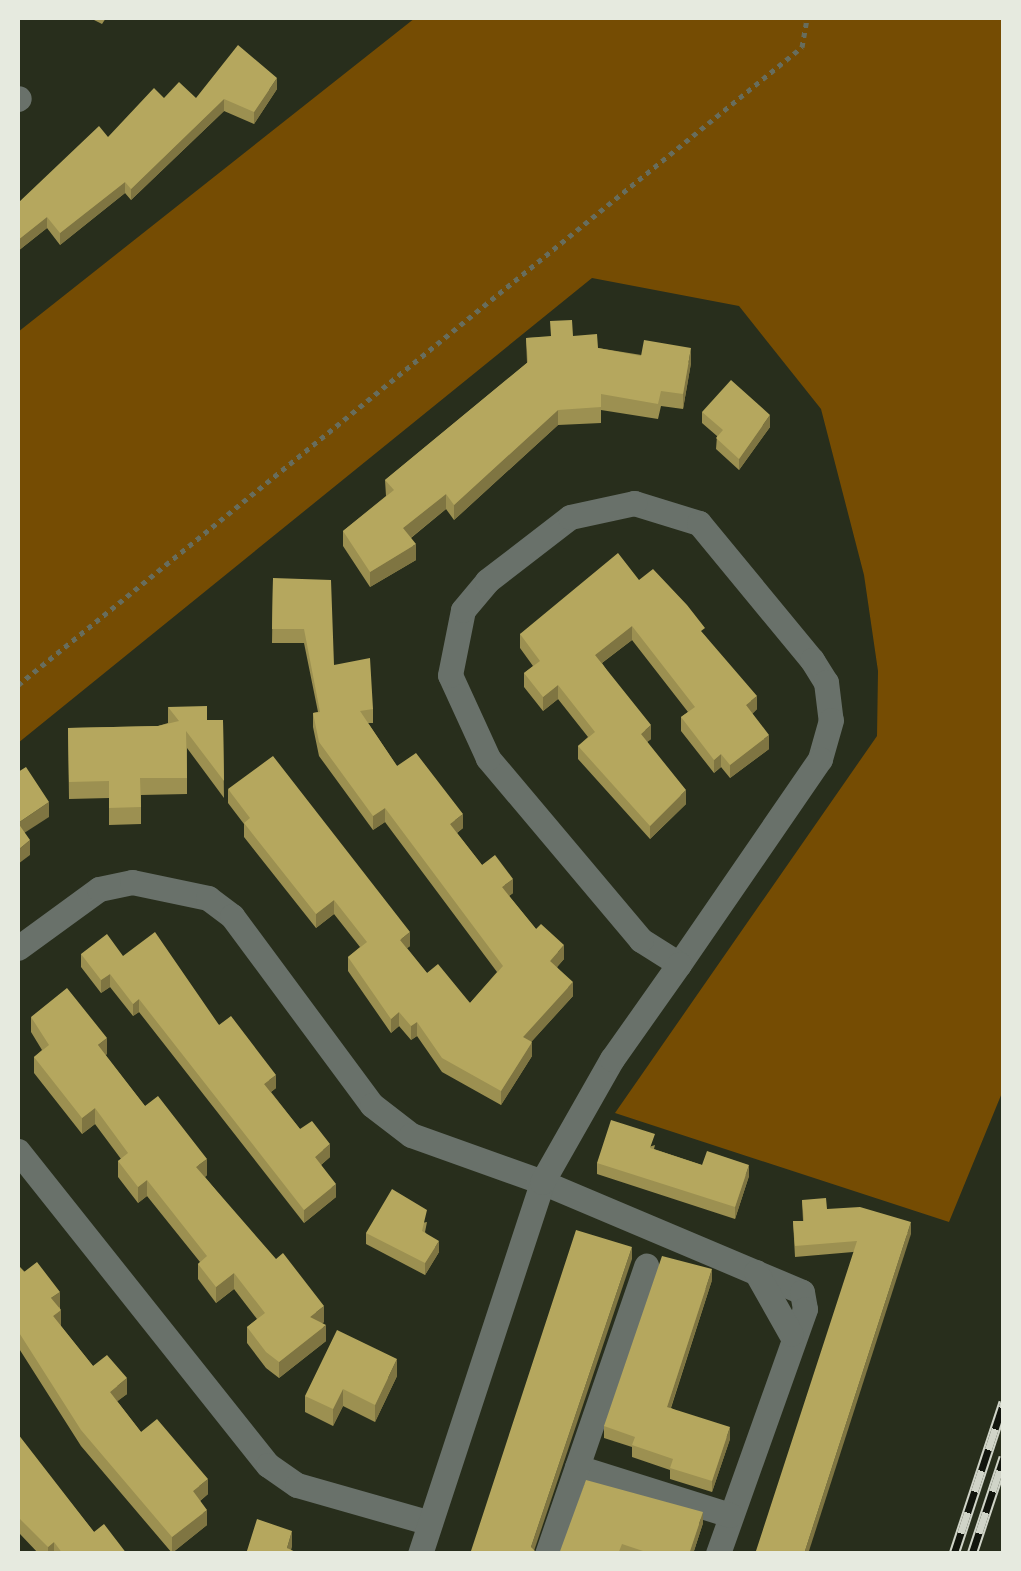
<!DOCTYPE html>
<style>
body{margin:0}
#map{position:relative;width:1021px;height:1571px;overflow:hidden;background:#282e1c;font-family:Barlow,sans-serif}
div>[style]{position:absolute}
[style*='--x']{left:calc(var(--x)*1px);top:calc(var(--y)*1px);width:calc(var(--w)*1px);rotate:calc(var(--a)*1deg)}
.forest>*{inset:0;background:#754c03}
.path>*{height:5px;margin-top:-2.5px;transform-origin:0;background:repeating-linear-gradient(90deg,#676d5d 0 5px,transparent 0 10px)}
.minor>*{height:25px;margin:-12.5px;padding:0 12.5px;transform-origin:12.5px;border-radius:12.5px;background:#69716a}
.rail>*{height:11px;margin-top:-5.5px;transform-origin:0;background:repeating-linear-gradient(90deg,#12150d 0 22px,#d0d4c8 0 44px);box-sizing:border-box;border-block:2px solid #d0d4c8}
.wall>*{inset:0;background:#9c9051}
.shaded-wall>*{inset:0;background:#7f7542}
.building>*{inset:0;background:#b5a75e}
span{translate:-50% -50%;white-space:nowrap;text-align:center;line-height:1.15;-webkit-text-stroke:10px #12150d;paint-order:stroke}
.frame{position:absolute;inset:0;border:20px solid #e6eadf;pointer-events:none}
</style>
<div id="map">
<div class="forest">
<i style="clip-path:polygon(415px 18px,1003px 18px,1004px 1088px,949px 1222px,615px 1113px,877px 736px,878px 671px,864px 575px,821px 409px,739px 306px,592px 278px,18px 743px,18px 332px)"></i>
</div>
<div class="path">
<i style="--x:18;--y:685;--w:1011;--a:-39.14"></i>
<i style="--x:802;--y:47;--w:29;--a:-80"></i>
</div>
<div class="minor">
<i style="--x:18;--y:99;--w:1;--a:-45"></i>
<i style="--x:634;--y:503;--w:68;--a:17.1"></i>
<i style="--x:699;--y:523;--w:178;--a:50.5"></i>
<i style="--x:812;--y:660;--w:26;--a:58"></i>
<i style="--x:826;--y:682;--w:38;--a:83"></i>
<i style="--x:831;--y:720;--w:41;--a:105.8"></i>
<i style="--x:820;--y:759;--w:249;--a:124.5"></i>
<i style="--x:679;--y:964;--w:45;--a:-147.7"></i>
<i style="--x:641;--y:940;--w:238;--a:-130.1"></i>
<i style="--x:488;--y:758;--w:91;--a:-114.6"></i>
<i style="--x:450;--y:675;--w:66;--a:-78.7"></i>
<i style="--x:463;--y:610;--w:38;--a:-50"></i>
<i style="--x:487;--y:581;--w:105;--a:-37.6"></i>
<i style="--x:570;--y:517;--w:66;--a:-12.3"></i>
<i style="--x:18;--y:948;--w:100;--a:-36.1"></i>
<i style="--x:99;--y:889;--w:34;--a:-12"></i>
<i style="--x:132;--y:882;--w:78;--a:11.9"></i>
<i style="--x:208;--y:898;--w:30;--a:37"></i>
<i style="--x:232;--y:916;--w:235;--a:53.5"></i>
<i style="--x:372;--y:1105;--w:49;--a:37.6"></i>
<i style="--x:411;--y:1135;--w:139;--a:19.7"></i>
<i style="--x:542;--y:1182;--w:282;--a:22.9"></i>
<i style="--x:802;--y:1292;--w:17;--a:80"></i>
<i style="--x:805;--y:1309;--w:260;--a:109.6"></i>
<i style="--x:18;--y:1151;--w:401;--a:51.5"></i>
<i style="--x:268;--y:1465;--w:35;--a:35"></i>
<i style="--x:297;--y:1485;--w:138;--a:15.9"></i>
<i style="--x:756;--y:1272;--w:71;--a:60.6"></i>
<i style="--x:577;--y:1467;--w:160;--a:17.4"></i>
<i style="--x:420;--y:1554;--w:391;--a:-71.8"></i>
<i style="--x:542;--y:1182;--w:142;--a:-60.4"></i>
<i style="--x:612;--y:1059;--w:116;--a:-54.8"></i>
<i style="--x:547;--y:1554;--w:305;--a:-71"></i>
</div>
<div class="rail">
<i style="--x:954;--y:1554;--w:160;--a:-71.8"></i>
<i style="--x:972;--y:1554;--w:102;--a:-71.7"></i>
</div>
<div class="wall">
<i style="clip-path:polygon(90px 18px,106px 18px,102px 24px)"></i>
<i style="clip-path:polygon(277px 89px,254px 124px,224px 111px,131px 200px,125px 193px,60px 245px,47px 228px,18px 251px,18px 203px,164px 98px,196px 98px)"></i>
<i style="clip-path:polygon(573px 336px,598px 348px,691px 363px,683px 409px,661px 406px,658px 419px,601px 410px,601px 423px,558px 425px,454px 520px,446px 509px,411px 538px,416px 560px,370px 587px,343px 546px,343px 531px,386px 496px,385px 480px,527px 363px,526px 338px)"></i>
<i style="clip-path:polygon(702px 412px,770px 427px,739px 470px,716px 449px,717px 436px,702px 423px)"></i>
<i style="clip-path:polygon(273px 578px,334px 665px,373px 709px,373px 723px,368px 723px,397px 766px,463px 828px,457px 833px,482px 865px,513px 893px,509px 896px,536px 929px,564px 959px,557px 967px,573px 996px,531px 1042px,532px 1056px,501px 1105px,442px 1072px,417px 1036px,411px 1040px,399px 1026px,391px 1033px,348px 971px,348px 957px,360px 947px,334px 914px,316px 928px,244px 837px,244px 824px,228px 803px,228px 789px,410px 946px,407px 948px,427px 973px,470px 1003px,497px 972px,385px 822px,373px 830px,319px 756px,313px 727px,313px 713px,318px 712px,304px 643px,272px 643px)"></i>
<i style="clip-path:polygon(639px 580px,705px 636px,757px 709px,752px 714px,769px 749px,730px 778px,721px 767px,714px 773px,681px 731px,681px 717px,688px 712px,632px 640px,602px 663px,651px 739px,647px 742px,686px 804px,650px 839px,578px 759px,578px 746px,588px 737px,558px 699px,543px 711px,524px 687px,524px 673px,533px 666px,520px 648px,520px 634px)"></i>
<i style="clip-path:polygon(168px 707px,207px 720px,223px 720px,224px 798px,187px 748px,187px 794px,141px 795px,141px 824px,109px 825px,109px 798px,69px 799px,68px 728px,158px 726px,168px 723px)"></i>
<i style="clip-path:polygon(81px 954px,123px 956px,219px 1025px,276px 1088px,271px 1092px,300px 1129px,330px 1157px,321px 1165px,336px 1197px,304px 1223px,139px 1012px,133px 1016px,110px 987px,101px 993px,81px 967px)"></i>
<i style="clip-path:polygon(31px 1017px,107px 1054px,105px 1055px,145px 1106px,207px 1175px,205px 1177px,324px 1322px,322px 1323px,326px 1341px,279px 1378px,266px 1368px,247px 1343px,247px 1327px,257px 1319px,234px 1289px,216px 1303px,198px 1279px,198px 1264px,200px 1262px,147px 1196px,138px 1203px,118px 1177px,118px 1161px,121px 1159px,95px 1124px,82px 1134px,34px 1073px,34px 1057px,42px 1050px,31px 1032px)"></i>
<i style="clip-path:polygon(655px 1145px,654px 1149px,702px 1165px,749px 1176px,735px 1219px,597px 1174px,597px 1163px)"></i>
<i style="clip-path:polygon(802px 1200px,827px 1209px,911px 1234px,853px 1252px,795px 1257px,793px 1221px,803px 1221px)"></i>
<i style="clip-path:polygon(427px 1222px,425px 1232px,439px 1252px,425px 1275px,366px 1244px,366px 1233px)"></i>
<i style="clip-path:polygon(18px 1265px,60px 1307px,61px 1326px,93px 1366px,127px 1394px,117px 1401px,141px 1432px,208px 1494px,200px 1501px,207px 1525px,172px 1553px,81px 1446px,18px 1347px)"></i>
<i style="clip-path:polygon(712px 1280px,671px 1408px,730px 1439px,712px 1492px,670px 1479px,670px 1470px,632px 1457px,632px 1447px,604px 1438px,604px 1426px)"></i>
<i style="clip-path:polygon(397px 1376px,375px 1422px,343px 1406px,333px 1426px,305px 1412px,305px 1396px)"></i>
<i style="clip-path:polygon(28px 1449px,94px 1532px,127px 1554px,39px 1554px,20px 1534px,18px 1536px)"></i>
<i style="clip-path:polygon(703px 1523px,693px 1554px,559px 1554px)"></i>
</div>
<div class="shaded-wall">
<i style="clip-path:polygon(277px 78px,277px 89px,254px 124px,254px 112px)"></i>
<i style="clip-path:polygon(224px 99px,224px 111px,131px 200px,131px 189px)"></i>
<i style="clip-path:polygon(125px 182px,125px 193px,60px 245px,60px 233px)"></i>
<i style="clip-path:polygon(47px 217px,47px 228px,18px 251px,18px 240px)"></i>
<i style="clip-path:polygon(691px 348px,691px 363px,683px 409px,683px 394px)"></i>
<i style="clip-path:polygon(558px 410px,558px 425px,454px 520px,454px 505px)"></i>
<i style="clip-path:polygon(770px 415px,770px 427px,739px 470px,739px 459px)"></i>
<i style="clip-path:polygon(446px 494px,446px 509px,403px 544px,403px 528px)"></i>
<i style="clip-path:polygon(416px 544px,416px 560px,370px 587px,370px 572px)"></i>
<i style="clip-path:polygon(632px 626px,632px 640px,595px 668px,595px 655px)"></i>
<i style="clip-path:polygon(558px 685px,558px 699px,543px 711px,543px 697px)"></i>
<i style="clip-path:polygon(757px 696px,757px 709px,746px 719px,746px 705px)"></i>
<i style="clip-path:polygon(651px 725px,651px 739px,641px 747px,641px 734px)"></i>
<i style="clip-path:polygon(769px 735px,769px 749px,730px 778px,730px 765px)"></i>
<i style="clip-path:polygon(721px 754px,721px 767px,714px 773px,714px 760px)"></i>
<i style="clip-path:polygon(686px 790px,686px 804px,650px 839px,650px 826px)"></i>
<i style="clip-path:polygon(49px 802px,49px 817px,18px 837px,18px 823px)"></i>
<i style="clip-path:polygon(385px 808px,385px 822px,373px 830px,373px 816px)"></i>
<i style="clip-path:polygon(463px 814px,463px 828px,450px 838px,450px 824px)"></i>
<i style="clip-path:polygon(30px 840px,30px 855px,18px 864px,18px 850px)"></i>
<i style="clip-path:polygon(513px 879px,513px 893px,502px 901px,502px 887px)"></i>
<i style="clip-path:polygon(334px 900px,334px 914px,316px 928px,316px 914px)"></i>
<i style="clip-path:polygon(410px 932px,410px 946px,400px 954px,400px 940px)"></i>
<i style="clip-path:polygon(564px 945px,564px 959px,550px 975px,550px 961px)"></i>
<i style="clip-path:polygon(110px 974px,110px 987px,101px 993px,101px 980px)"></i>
<i style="clip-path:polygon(573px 982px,573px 996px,523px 1051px,523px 1037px)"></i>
<i style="clip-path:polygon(139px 999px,139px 1012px,133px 1016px,133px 1004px)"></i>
<i style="clip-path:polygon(399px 1012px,399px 1026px,391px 1033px,391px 1019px)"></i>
<i style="clip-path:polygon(417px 1022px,417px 1036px,411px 1040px,411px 1026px)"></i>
<i style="clip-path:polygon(107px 1038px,107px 1054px,98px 1061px,98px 1045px)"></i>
<i style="clip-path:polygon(532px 1042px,532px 1056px,501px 1105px,501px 1091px)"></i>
<i style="clip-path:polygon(276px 1075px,276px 1088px,264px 1097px,264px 1084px)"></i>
<i style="clip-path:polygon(95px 1108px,95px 1124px,82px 1134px,82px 1118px)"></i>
<i style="clip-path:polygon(330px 1144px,330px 1157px,315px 1170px,315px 1157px)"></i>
<i style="clip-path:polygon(207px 1159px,207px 1175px,196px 1183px,196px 1167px)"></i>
<i style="clip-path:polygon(749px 1165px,749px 1176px,735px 1219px,735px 1207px)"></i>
<i style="clip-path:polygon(147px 1180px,147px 1196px,138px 1203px,138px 1187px)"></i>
<i style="clip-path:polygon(336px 1184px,336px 1197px,304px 1223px,304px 1210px)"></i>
<i style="clip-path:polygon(911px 1222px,911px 1234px,808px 1554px,804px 1554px)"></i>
<i style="clip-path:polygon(439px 1241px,439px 1252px,425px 1275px,425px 1263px)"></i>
<i style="clip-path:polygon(632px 1247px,632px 1259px,533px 1554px,531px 1547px)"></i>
<i style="clip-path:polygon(712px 1269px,712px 1280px,667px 1419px,667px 1407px)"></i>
<i style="clip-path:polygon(234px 1273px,234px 1289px,216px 1303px,216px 1287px)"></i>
<i style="clip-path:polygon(60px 1292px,60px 1307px,51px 1314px,51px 1298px)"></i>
<i style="clip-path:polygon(324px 1306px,324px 1322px,310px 1333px,310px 1317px)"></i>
<i style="clip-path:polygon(61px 1310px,61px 1326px,53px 1316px)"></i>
<i style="clip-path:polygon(326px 1325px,326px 1341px,279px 1378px,279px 1362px)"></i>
<i style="clip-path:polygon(397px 1359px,397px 1376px,375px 1422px,375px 1405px)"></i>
<i style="clip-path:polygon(127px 1378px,127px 1394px,110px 1407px,110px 1392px)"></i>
<i style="clip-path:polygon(343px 1389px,343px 1406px,333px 1426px,333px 1409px)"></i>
<i style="clip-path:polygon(730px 1427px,730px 1439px,712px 1492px,712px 1481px)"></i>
<i style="clip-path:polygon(208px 1479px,208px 1494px,193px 1507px,193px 1491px)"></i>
<i style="clip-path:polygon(207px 1510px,207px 1525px,172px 1553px,172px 1537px)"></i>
<i style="clip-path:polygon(703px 1512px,703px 1523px,693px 1554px,689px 1554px)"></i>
<i style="clip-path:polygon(20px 1519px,20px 1534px,18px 1536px,18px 1521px)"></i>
<i style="clip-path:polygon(292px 1531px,292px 1547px,290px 1554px,287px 1548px)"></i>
<i style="clip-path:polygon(54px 1542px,54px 1554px,48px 1554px,48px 1547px)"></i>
</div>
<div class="building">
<i style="clip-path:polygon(238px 45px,277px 78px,254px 112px,224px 99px,131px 189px,125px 182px,60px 233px,47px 217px,18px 240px,18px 203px,99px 126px,108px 137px,154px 88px,164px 98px,179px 82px,196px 98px)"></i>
<i style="clip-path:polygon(572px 320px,573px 336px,597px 334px,598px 348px,641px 356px,644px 340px,691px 348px,683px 394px,661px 391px,658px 404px,601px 394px,601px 407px,558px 410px,454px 505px,446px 494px,403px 528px,416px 544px,370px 572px,343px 531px,394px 490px,385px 480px,528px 362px,526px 338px,551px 336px,550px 321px)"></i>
<i style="clip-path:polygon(731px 380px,770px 415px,739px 459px,716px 438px,723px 430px,702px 412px)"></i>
<i style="clip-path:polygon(618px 553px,639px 580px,653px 569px,687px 605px,705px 628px,701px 631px,757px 696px,746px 705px,769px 735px,730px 765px,721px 754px,714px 760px,681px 717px,695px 707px,632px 626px,595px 655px,651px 725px,641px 734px,686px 790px,650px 826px,578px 746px,595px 732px,558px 685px,543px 697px,524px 673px,540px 661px,520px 634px)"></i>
<i style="clip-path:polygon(273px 578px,331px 580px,334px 665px,370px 658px,373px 709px,360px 711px,397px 766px,416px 753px,463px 814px,450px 824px,482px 865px,495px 855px,513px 879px,502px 887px,536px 929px,541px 924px,564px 945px,550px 961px,573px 982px,523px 1037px,532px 1042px,501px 1091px,442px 1058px,417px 1022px,411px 1026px,399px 1012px,391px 1019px,348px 957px,367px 942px,334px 900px,316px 914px,244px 823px,250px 818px,228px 789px,273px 756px,410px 932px,400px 940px,427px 973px,438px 964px,470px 1003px,503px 966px,385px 808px,373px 816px,319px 742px,313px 713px,320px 712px,304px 629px,272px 629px)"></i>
<i style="clip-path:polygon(207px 706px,207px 720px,223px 720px,224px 781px,186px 731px,187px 778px,140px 778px,141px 807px,109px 808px,109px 781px,69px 782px,68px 728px,158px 726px,179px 721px,168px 707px)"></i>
<i style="clip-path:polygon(26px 767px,49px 802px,18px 823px,30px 840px,18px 850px,18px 772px)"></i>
<i style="clip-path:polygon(155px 932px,219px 1025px,231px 1016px,276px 1075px,264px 1084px,300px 1129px,312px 1121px,330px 1144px,315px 1157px,336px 1184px,304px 1210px,139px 999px,133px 1004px,110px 974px,101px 980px,81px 954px,107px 934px,123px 956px)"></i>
<i style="clip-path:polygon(67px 988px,107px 1038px,98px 1045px,145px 1106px,158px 1096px,207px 1159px,196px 1167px,276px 1259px,283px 1253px,324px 1306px,310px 1317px,326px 1325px,279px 1362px,266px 1352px,247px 1327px,265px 1313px,234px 1273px,216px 1287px,198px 1264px,207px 1256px,147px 1180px,138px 1187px,118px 1161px,128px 1153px,95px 1108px,82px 1118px,34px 1057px,49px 1045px,31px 1017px)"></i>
<i style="clip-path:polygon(611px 1120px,655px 1134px,650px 1148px,702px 1165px,707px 1151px,749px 1165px,735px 1207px,597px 1163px)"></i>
<i style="clip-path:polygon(392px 1189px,427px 1210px,422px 1231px,439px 1241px,425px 1263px,366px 1233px)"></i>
<i style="clip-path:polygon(826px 1198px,827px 1209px,860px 1207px,911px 1222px,804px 1554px,755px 1554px,857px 1241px,795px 1246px,793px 1221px,804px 1221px,802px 1200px)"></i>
<i style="clip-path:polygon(576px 1230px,632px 1247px,531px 1547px,538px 1554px,470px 1554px)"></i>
<i style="clip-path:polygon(662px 1256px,712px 1269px,667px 1407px,730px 1427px,712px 1481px,670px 1468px,673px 1459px,632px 1445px,635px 1437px,604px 1426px)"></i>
<i style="clip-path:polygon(37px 1262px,60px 1292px,51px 1298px,61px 1310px,53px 1316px,93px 1366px,107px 1355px,127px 1378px,110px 1392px,141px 1432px,157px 1419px,208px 1479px,193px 1491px,207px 1510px,172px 1537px,81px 1430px,18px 1331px,18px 1265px,24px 1272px)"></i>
<i style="clip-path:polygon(337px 1330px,397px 1359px,375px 1405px,343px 1389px,333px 1409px,305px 1396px)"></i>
<i style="clip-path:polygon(18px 1434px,94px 1532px,104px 1524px,127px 1554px,63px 1554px,54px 1542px,48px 1547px,20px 1519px,18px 1521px)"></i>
<i style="clip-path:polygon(586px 1480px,703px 1512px,689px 1554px,652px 1554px,622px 1544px,618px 1554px,559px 1554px)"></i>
<i style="clip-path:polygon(257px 1519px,292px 1531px,287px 1548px,300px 1554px,246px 1554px)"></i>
</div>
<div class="frame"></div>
</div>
